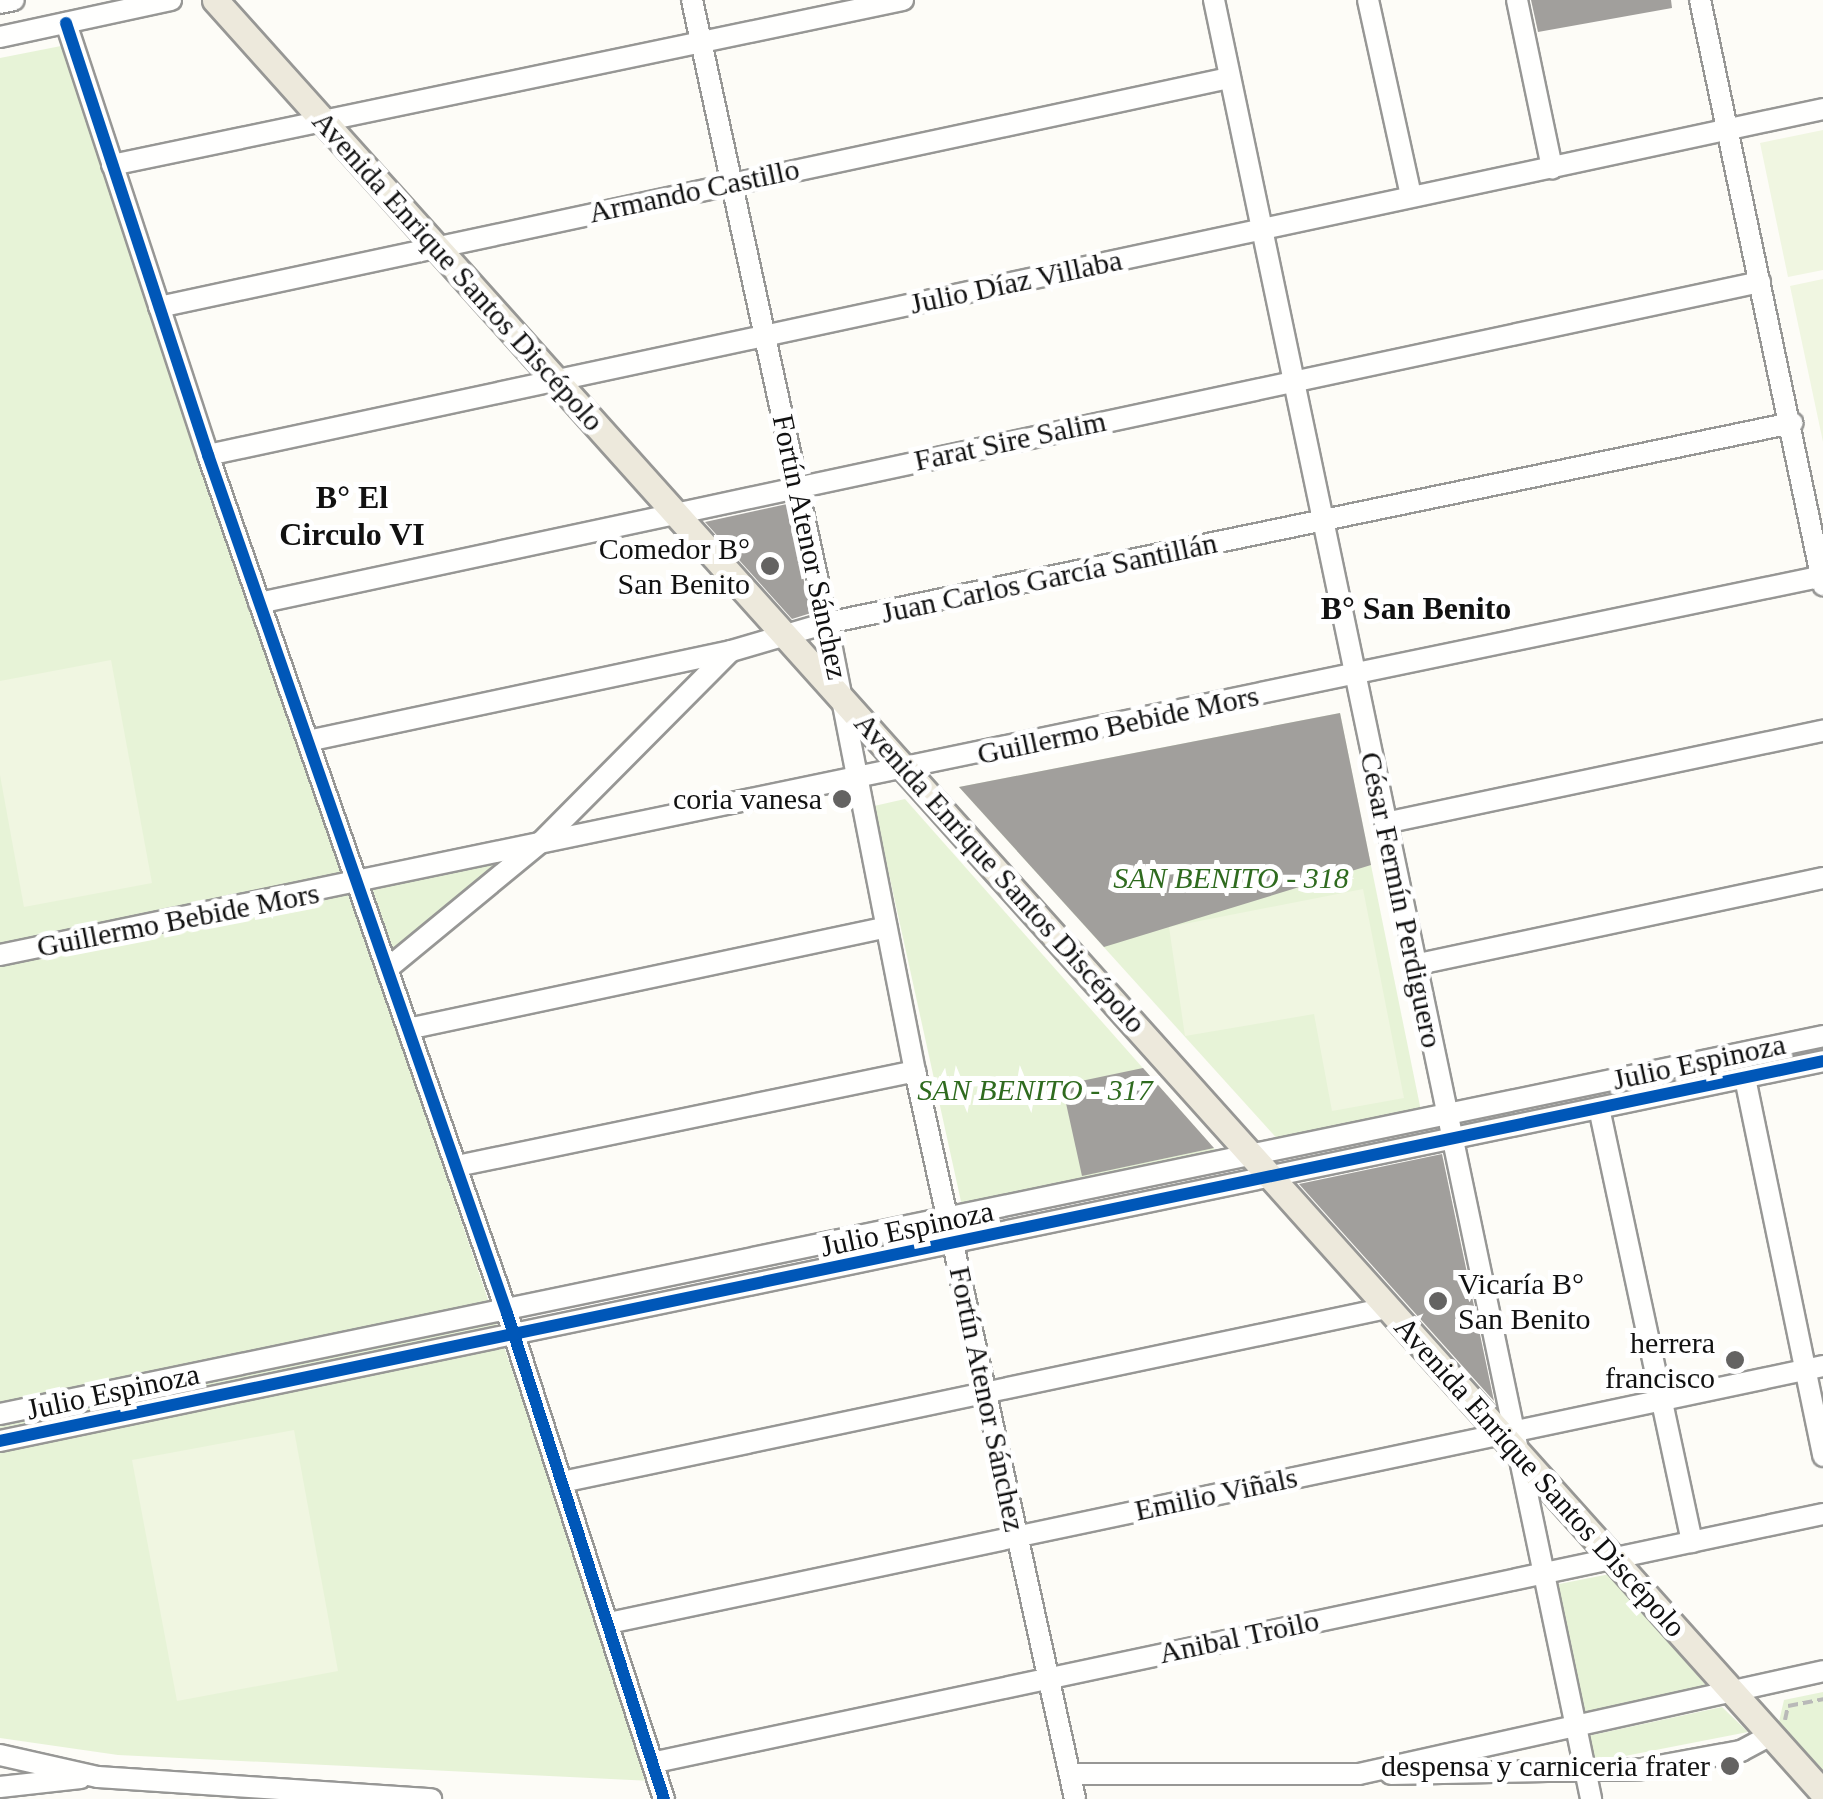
<!DOCTYPE html>
<meta charset="utf-8">
<style>
body{margin:0}
#map{position:relative;width:1823px;height:1799px;overflow:hidden;background:#fdfcf7;font-family:"Times New Roman",serif}
div>[style]{position:absolute}
[style*='--x']{left:calc(var(--x)*1px);top:calc(var(--y)*1px);width:calc(var(--w)*1px);rotate:calc(var(--a)*1deg)}
.green>*{inset:0;background:#e7f3d7}
.pitch>*{inset:0;background:#f0f6e1}
.building>*{inset:0;background:#a19f9c}
.path>*{height:4px;margin-top:-2px;transform-origin:0;background:repeating-linear-gradient(90deg,#b9b9b8 0 10px,transparent 0 15px)}
.roads{filter:drop-shadow(2px 0 #979795) drop-shadow(-2px 0 #979795) drop-shadow(0 2px #979795) drop-shadow(0 -2px #979795)}
.minor>*{height:20px;margin:-10px;padding:0 10px;transform-origin:10px;border-radius:10px;background:#fffffe}
.major>*{height:25px;margin:-12.5px;padding:0 12.5px;transform-origin:12.5px;border-radius:12.5px;background:#ede9dc}
.cycleway>*{height:12px;margin:-6px;padding:0 6px;transform-origin:6px;border-radius:6px;background:#0057b8}
.dots>*{width:28px;height:28px;translate:-50% -50%;box-sizing:border-box;border:5px solid #fff;border-radius:50%}
span{translate:-50% -50%;white-space:nowrap;text-align:center;line-height:1.15;-webkit-text-stroke:10px #fff;paint-order:stroke}
.street-label{font-size:30px;color:#111}
.poi-label{font-size:30px;color:#111}
.right{translate:-100% -50%;text-align:right}
.left{translate:0 -50%;text-align:left}
.park-label{font-size:30px;color:#2f6b1f;font-style:italic}
.neighbourhood-label{font-size:32px;color:#111;font-weight:700}
</style>
<div id="map">
<div class="green">
<i style="clip-path:polygon(61px 46px,652px 1781px,118px 1755px,0 1738px,0 58px)"></i>
<i style="clip-path:polygon(1340px 713px,1421px 1111px,1281px 1143px,959px 787px)"></i>
<i style="clip-path:polygon(905px 799px,1218px 1153px,962px 1206px,874px 806px)"></i>
<i style="clip-path:polygon(521px 853px,391px 963px,363px 888px)"></i>
<i style="clip-path:polygon(1610px 1574px,1710px 1690px,1575px 1720px,1549px 1586px)"></i>
<i style="clip-path:polygon(1823px 1692px,1823px 1777px,1778px 1726px,1784px 1700px)"></i>
<i style="clip-path:polygon(1722px 1707px,1748px 1732px,1589px 1763px,1583px 1737px)"></i>
</div>
<div class="pitch">
<i style="clip-path:polygon(1823px 130px,1823px 270px,1788px 277px,1760px 143px)"></i>
<i style="clip-path:polygon(1823px 279px,1823px 442px,1790px 286px)"></i>
<i style="clip-path:polygon(111px 660px,152px 883px,24px 907px,0 775px,0 681px)"></i>
<i style="clip-path:polygon(1363px 889px,1404px 1098px,1332px 1111px,1314px 1014px,1185px 1036px,1169px 927px)"></i>
<i style="clip-path:polygon(294px 1430px,338px 1671px,177px 1701px,132px 1460px)"></i>
</div>
<div class="building">
<i style="clip-path:polygon(1531px 0,1671px 0,1672px 8px,1538px 32px)"></i>
<i style="clip-path:polygon(787px 504px,811px 613px,792px 619px,705px 522px)"></i>
<i style="clip-path:polygon(1340px 713px,1371px 865px,1104px 947px,959px 787px)"></i>
<i style="clip-path:polygon(1143px 1068px,1214px 1148px,1082px 1176px,1062px 1085px)"></i>
<i style="clip-path:polygon(1442px 1154px,1494px 1401px,1299px 1184px)"></i>
</div>
<div class="path">
<i style="--x:1785;--y:1720;--w:14;--a:-78"></i>
<i style="--x:1788;--y:1706;--w:36;--a:-11"></i>
</div>
<div class="roads">
<div class="minor">
<i style="--x:692;--y:0;--w:637;--a:77.77"></i>
<i style="--x:827;--y:623;--w:457;--a:78.9"></i>
<i style="--x:915;--y:1071;--w:745;--a:77.6"></i>
<i style="--x:1214;--y:0;--w:1838;--a:78.16"></i>
<i style="--x:1368;--y:0;--w:201;--a:77.6"></i>
<i style="--x:1517;--y:0;--w:172;--a:78.2"></i>
<i style="--x:1700;--y:0;--w:598;--a:78.13"></i>
<i style="--x:0;--y:3;--w:14;--a:-12"></i>
<i style="--x:66;--y:23;--w:455;--a:71.8"></i>
<i style="--x:208;--y:455;--w:909;--a:70.79"></i>
<i style="--x:507;--y:1313;--w:511;--a:72.1"></i>
<i style="--x:0;--y:37;--w:175;--a:-12.2"></i>
<i style="--x:112;--y:165;--w:808;--a:-11.78"></i>
<i style="--x:159;--y:307;--w:1094;--a:-12.08"></i>
<i style="--x:208;--y:455;--w:1652;--a:-12.09"></i>
<i style="--x:259;--y:603;--w:1535;--a:-12.07"></i>
<i style="--x:308;--y:741;--w:432;--a:-12"></i>
<i style="--x:731;--y:651;--w:100;--a:-16.3"></i>
<i style="--x:827;--y:623;--w:986;--a:-11.71"></i>
<i style="--x:1385;--y:823;--w:448;--a:-11.9"></i>
<i style="--x:0;--y:955;--w:1862;--a:-11.74"></i>
<i style="--x:1414;--y:965;--w:418;--a:-12"></i>
<i style="--x:387;--y:969;--w:200;--a:-39.5"></i>
<i style="--x:541;--y:842;--w:269;--a:-45.2"></i>
<i style="--x:408;--y:1029;--w:489;--a:-12"></i>
<i style="--x:1745;--y:1078;--w:386;--a:78.3"></i>
<i style="--x:1599;--y:1108;--w:444;--a:77.9"></i>
<i style="--x:457;--y:1166;--w:468;--a:-11.7"></i>
<i style="--x:0;--y:1414;--w:1862;--a:-11.71"></i>
<i style="--x:0;--y:1441;--w:1862;--a:-11.77"></i>
<i style="--x:562;--y:1482;--w:843;--a:-11.91"></i>
<i style="--x:609;--y:1623;--w:1241;--a:-11.95"></i>
<i style="--x:0;--y:1755;--w:100;--a:12.7"></i>
<i style="--x:98;--y:1777;--w:334;--a:3.8"></i>
<i style="--x:656;--y:1762;--w:1193;--a:-12"></i>
<i style="--x:1070;--y:1774;--w:289;--a:0"></i>
<i style="--x:1359;--y:1774;--w:475;--a:-12.5"></i>
<i style="--x:1391;--y:1774;--w:251;--a:-1.1"></i>
<i style="--x:1642;--y:1769;--w:101;--a:-10.3"></i>
<i style="--x:1741;--y:1751;--w:34;--a:-28"></i>
<i style="--x:0;--y:1787;--w:81;--a:-6.3"></i>
</div>
<div class="major">
<i style="--x:215;--y:0;--w:2408;--a:48.11"></i>
</div>
</div>
<div class="cycleway">
<i style="--x:66;--y:23;--w:455;--a:71.8"></i>
<i style="--x:208;--y:455;--w:909;--a:70.79"></i>
<i style="--x:507;--y:1313;--w:511;--a:72.1"></i>
<i style="--x:0;--y:1441;--w:1862;--a:-11.77"></i>
</div>
<div class="dots">
<i style="left:770px;top:566px;background:#646362"></i>
<i style="left:842px;top:799px;background:#646362"></i>
<i style="left:1438px;top:1301px;background:#646362"></i>
<i style="left:1735px;top:1360px;background:#646362"></i>
<i style="left:1730px;top:1766px;background:#646362"></i>
</div>
<div class="street-label">
<span style="left:694px;top:191px;rotate:-12deg">Armando Castillo</span>
<span style="left:458px;top:271px;rotate:48deg">Avenida Enrique Santos Discépolo</span>
<span style="left:1016px;top:282px;rotate:-12deg">Julio Díaz Villaba</span>
<span style="left:1010px;top:441px;rotate:-12deg">Farat Sire Salim</span>
<span style="left:810px;top:547px;rotate:78deg">Fortín Atenor Sánchez</span>
<span style="left:1049px;top:578px;rotate:-12deg">Juan Carlos García Santillán</span>
<span style="left:1118px;top:725px;rotate:-12deg">Guillermo Bebide Mors</span>
<span style="left:1000px;top:873px;rotate:48deg">Avenida Enrique Santos Discépolo</span>
<span style="left:1401px;top:900px;rotate:78deg">César Fermín Perdiguero</span>
<span style="left:178px;top:920px;rotate:-11deg">Guillermo Bebide Mors</span>
<span style="left:1699px;top:1062px;rotate:-12deg">Julio Espinoza</span>
<span style="left:907px;top:1229px;rotate:-12deg">Julio Espinoza</span>
<span style="left:113px;top:1392px;rotate:-12deg">Julio Espinoza</span>
<span style="left:987px;top:1399px;rotate:78deg">Fortín Atenor Sánchez</span>
<span style="left:1540px;top:1477px;rotate:48deg">Avenida Enrique Santos Discépolo</span>
<span style="left:1216px;top:1494px;rotate:-12deg">Emilio Viñals</span>
<span style="left:1239px;top:1637px;rotate:-12deg">Anibal Troilo</span>
</div>
<div class="poi-label">
<span class="right" style="left:750px;top:566px">Comedor B°<br>San Benito</span>
<span class="right" style="left:822px;top:799px">coria vanesa</span>
<span class="left" style="left:1458px;top:1301px">Vicaría B°<br>San Benito</span>
<span class="right" style="left:1715px;top:1360px">herrera<br>francisco</span>
<span class="right" style="left:1710px;top:1766px">despensa y carniceria frater</span>
</div>
<div class="park-label">
<span style="left:1231px;top:878px">SAN BENITO - 318</span>
<span style="left:1035px;top:1090px">SAN BENITO - 317</span>
</div>
<div class="neighbourhood-label">
<span style="left:352px;top:516px">B° El<br>Circulo VI</span>
<span style="left:1416px;top:608px">B° San Benito</span>
</div>
</div>
